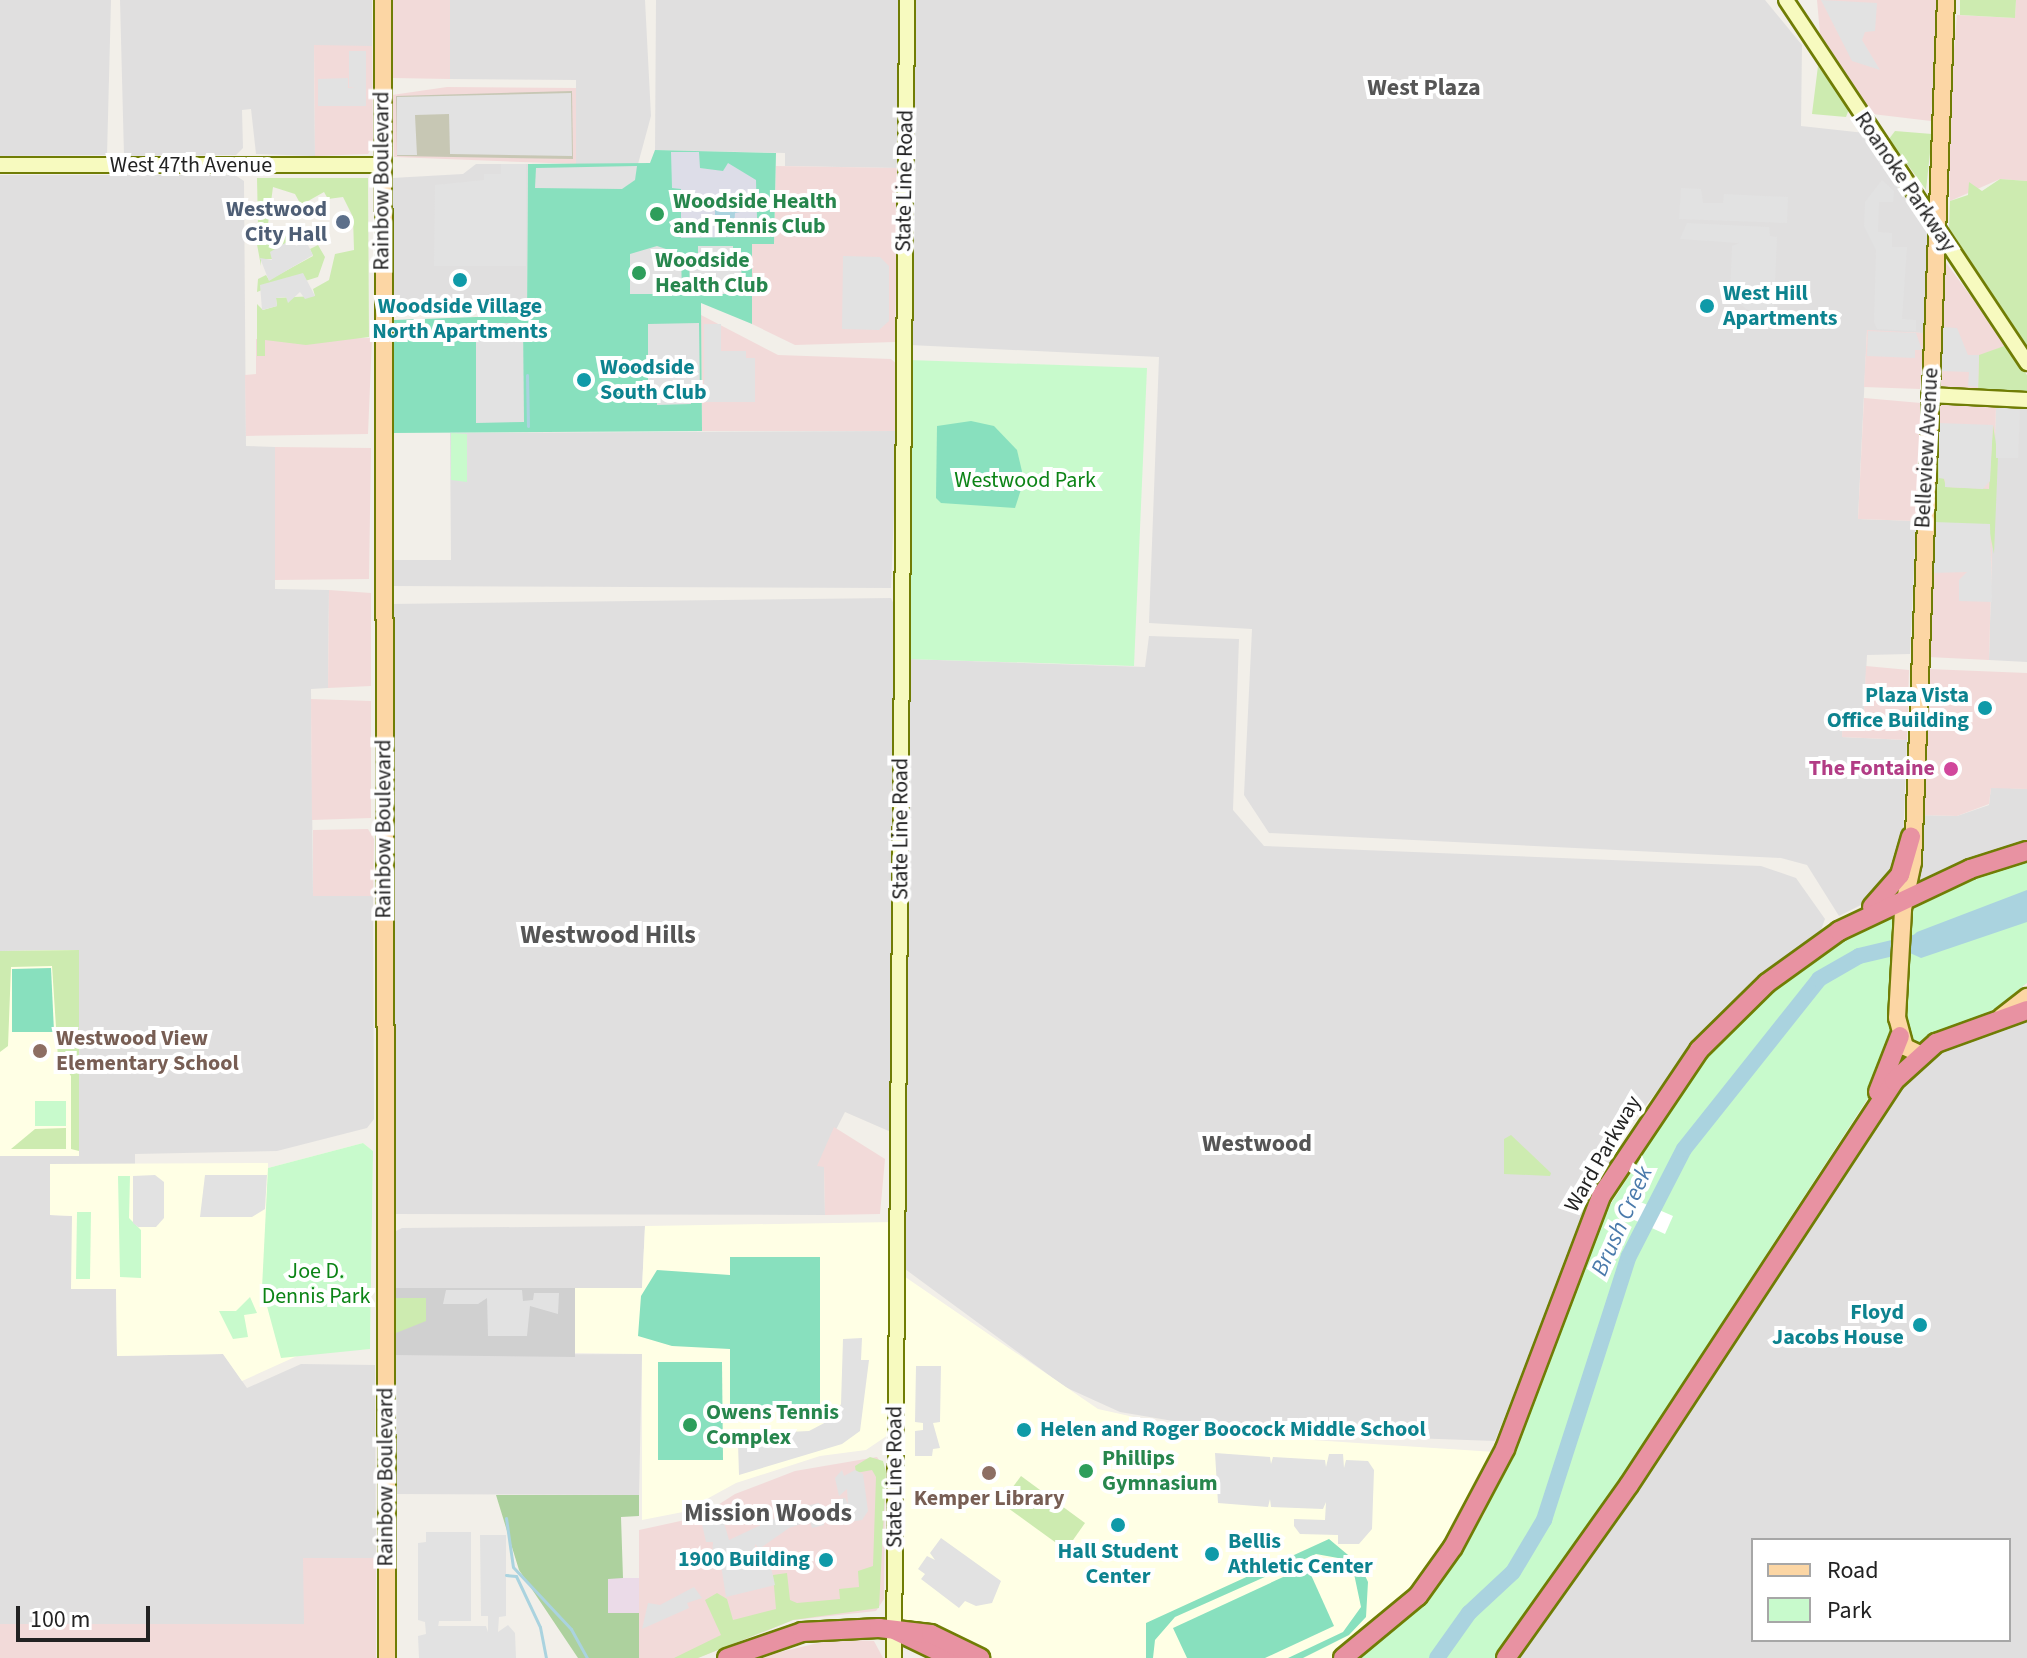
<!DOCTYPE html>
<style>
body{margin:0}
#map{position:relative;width:2027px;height:1658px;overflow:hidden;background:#f2efe9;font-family:"Source Sans 3",sans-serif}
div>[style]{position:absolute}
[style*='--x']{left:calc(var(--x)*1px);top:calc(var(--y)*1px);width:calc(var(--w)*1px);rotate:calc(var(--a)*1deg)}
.residential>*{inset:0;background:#e0dfdf}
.commercial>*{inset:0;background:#f2dad9}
.industrial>*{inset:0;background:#ebdbe8}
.education>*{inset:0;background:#ffffe5}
.religious>*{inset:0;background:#d0d0d0}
.construction>*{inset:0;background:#c7c7b4}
.grass>*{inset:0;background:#cdebb0}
.forest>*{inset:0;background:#add19e}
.park>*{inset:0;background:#c8facc}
.pitch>*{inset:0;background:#88e0be}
.parking>*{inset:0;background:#e2e2e2}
.plaza>*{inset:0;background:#dddde8}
.water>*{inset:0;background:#aad3df}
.pier>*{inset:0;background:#fff}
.stream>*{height:3px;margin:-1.5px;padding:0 1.5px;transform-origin:1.5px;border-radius:1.5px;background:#aad3df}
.river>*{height:16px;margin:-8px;padding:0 8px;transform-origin:8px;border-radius:8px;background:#aad3df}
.roads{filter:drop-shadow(2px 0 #707d05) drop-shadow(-2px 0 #707d05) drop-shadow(0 2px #707d05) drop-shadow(0 -2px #707d05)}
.secondary>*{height:14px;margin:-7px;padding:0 7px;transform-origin:7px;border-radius:7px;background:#f7fabf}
.primary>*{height:16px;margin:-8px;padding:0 8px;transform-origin:8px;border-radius:8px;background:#fcd6a4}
.highway>*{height:18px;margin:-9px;padding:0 9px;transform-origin:9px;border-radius:9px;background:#e892a2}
.dots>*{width:22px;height:22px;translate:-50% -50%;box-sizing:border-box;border:4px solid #fff;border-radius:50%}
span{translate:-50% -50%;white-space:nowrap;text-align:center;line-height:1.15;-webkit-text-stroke:8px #fff;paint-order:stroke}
.street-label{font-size:22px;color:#222}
.leisure-label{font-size:22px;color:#27864d;font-weight:700}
.left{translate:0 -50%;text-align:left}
.service-label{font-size:22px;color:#4e5e75;font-weight:700}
.right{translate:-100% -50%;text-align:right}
.culture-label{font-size:22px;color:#0d838f;font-weight:700}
.park-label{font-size:22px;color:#0c8416}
.hotel-label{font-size:22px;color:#b23c85;font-weight:700}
.education-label{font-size:22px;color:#785e54;font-weight:700}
.neighbourhood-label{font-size:24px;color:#555;font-weight:700}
.water-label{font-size:24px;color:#4a7aab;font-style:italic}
.quarter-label{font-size:26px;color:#555;font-weight:700}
.legend{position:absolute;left:1751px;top:1538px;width:260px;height:104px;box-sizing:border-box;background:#fff;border:2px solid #a7a7a7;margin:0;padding:10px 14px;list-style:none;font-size:24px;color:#222}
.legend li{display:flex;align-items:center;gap:16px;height:40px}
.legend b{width:40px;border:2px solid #a7a7a7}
.scale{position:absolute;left:16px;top:1606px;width:134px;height:36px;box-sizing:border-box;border:4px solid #222;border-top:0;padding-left:10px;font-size:24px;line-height:28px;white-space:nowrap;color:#222;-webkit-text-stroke:6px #fff;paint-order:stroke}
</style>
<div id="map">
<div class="residential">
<i style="clip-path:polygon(0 0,111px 0,107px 155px,0 156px)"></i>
<i style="clip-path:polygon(120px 0,372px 0,372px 46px,314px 46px,315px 156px,256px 154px,251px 109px,242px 110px,243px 148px,236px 155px,124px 156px)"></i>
<i style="clip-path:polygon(450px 0,645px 0,651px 116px,638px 164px,576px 164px,576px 80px,450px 79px)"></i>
<i style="clip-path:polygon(656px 0,900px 0,898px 168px,785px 166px,785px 153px,655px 150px)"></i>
<i style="clip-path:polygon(912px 0,1765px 0,1802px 45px,1801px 126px,1865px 133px,1929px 236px,1924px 333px,1867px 331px,1858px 519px,1916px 521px,1910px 654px,1867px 655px,1864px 711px,1844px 711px,1842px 737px,1907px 740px,1903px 840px,1893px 875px,1873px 899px,1839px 916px,1807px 865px,1781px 858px,1269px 833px,1244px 795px,1252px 629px,1149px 623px,1159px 357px,910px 345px)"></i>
<i style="clip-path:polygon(476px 164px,528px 164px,527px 303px,398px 299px,390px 293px,392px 178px,463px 174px)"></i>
<i style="clip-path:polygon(0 175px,235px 175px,244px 181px,246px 446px,275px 447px,275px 589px,329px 590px,328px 688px,311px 689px,313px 895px,373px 896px,374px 1119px,367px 1128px,277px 1151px,135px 1154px,135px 1164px,51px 1164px,50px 1215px,72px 1216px,116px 1289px,117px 1356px,223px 1354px,247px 1388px,301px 1364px,375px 1365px,376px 1558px,304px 1559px,305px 1624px,0 1624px)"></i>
<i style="clip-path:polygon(1996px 405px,2027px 406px,2027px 662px,1989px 660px)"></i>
<i style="clip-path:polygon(897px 431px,891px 588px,392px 586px,390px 560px,451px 560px,450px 433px)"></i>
<i style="clip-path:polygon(891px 598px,896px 609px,891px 1132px,845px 1112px,818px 1165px,824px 1166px,825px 1215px,395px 1214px,390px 604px)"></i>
<i style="clip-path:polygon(1149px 636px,1239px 639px,1233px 810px,1264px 846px,1761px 866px,1796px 878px,1825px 919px,1821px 930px,1710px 1025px,1635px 1119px,1594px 1190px,1495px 1441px,1238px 1432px,1120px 1412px,1065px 1387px,905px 1269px,907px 659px,1145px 667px)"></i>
<i style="clip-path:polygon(1991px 787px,2027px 789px,2027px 841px,1916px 883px,1919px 815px,1957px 816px,1989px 805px)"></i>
<i style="clip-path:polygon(evenodd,2027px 1018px,2027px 1658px,1515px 1658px,1577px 1576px,1893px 1095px,1937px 1052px,2027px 1018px,1753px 1540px,2009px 1540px,2009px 1640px,1753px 1640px,1753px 1540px)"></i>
<i style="clip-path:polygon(645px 1226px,642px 1288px,393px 1288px,392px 1233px,402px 1228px)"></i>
<i style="clip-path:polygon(642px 1354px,639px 1495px,393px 1494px,393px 1355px)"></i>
</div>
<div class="commercial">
<i style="clip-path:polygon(391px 0,450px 0,450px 79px,393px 78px)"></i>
<i style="clip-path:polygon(1817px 0,1938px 0,1931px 121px,1872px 114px,1820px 34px)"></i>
<i style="clip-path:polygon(2016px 0,2027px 0,2027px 181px,2000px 179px,1950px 201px,1948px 120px,1957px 15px,2015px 18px)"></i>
<i style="clip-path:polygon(314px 45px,372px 46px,373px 146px,368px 154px,315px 156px)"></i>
<i style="clip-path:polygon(447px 87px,576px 88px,576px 164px,394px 157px,392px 95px)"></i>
<i style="clip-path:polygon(776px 166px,898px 168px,895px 342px,795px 345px,752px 324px,752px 244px,774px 243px)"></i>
<i style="clip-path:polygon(1944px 260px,2007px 345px,1980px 356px,1978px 392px,1939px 387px)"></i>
<i style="clip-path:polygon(701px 315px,778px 355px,891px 359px,898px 365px,897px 431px,702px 431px)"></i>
<i style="clip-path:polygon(1867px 330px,1924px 333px,1920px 389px,1864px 387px)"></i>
<i style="clip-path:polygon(372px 338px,368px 434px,246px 436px,245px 375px,256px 374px,256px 339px)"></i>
<i style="clip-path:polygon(1864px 398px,1921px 403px,1916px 521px,1858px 519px)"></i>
<i style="clip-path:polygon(1937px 404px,1996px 405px,1989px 660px,1928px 657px)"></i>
<i style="clip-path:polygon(275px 447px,371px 448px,369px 579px,275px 580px)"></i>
<i style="clip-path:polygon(329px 590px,371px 593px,371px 686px,328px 688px)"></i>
<i style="clip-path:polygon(1866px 666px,1909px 670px,1907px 740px,1842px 737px,1843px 711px,1864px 711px)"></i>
<i style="clip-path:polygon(1928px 669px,2027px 673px,2027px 789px,1991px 788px,1989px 804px,1957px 816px,1919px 815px)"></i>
<i style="clip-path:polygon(311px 699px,371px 701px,371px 818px,312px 820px)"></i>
<i style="clip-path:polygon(368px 829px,374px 839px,373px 896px,313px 896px,313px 830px)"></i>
<i style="clip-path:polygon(834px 1127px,885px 1159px,880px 1214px,825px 1215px,824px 1167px,817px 1166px)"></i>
<i style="clip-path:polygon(877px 1457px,885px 1469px,884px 1599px,876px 1611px,793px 1620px,698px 1658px,639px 1658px,639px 1530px,699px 1517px,735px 1494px,795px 1471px)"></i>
<i style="clip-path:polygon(303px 1558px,376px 1558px,376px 1658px,0 1658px,0 1624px,304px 1624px)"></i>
<i style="clip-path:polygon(835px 1639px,874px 1641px,883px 1658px,755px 1658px)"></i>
</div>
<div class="industrial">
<i style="clip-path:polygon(608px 1578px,639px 1578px,639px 1613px,608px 1613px)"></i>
</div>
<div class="education">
<i style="clip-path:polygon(79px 950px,79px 1156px,0 1156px,0 951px)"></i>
<i style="clip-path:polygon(363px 1143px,373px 1151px,370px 1349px,306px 1352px,242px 1381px,223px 1354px,117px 1356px,116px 1289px,71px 1289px,72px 1216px,50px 1215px,50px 1164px,268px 1163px,268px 1168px)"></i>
<i style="clip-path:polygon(895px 1222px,895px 1270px,1098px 1409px,1206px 1433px,1495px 1452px,1418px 1596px,1343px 1658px,980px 1658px,899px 1619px,894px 1431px,866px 1450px,820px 1456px,736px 1483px,683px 1512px,642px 1520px,642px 1354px,575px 1353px,575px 1288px,642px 1288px,645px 1226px)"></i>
</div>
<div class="religious">
<i style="clip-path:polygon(393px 1288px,575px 1288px,575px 1357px,393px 1355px)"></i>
</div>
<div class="construction">
<i style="clip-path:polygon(572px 91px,573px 159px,397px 156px,396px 96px)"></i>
</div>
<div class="grass">
<i style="clip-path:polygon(1960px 0,2016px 0,2015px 18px,1960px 15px)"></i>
<i style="clip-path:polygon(1818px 66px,1849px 109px,1846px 117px,1812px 114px)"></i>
<i style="clip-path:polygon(1895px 131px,1932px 134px,1926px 190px,1889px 139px)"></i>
<i style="clip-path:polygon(257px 178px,368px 178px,369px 337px,306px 345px,265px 340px,265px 356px,257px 356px,257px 304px,263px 310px,277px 306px,276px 298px,315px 296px,313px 289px,329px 280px,335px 254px,354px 250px,353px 217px,343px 197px,328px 199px,324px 192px,301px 205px,295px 194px,273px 187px,268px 224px,258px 227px)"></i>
<i style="clip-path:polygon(2000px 179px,2027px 181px,2027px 346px,1949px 228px,1950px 201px,1968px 195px,1969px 182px,1982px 191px)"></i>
<i style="clip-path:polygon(261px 235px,300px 236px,303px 240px,271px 252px,273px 259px,261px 259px,261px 266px,256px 239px)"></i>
<i style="clip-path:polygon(318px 245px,325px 257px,318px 277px,305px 281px,303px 274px,257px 292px,258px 279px,266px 275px,269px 280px,313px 256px,310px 249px)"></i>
<i style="clip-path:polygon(2007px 345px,2027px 375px,2027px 394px,1978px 392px,1979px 355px)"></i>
<i style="clip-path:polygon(1993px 425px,1998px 457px,1994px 554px,1990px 534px,1934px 522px,1937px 451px,1946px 487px,1989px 489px)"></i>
<i style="clip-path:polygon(79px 950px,79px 1151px,71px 1149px,71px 1076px,58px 1058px,52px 966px,11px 967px,8px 1046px,0 1052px,0 951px)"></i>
<i style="clip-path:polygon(66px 1128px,66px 1149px,11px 1149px,35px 1129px)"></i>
<i style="clip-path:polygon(1511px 1135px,1551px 1173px,1550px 1176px,1504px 1174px,1504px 1139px)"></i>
<i style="clip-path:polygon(395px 1298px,426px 1298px,426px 1321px,396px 1333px)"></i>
<i style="clip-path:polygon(870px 1457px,883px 1461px,886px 1472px,879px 1608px,793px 1620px,698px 1658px,674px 1658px,721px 1635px,705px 1600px,717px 1593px,727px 1599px,733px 1620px,776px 1609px,773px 1575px,787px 1573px,790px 1600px,797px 1603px,840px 1599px,839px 1589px,859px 1587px,858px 1571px,873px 1566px,876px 1477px,872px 1470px,856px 1473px,855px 1466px)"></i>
<i style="clip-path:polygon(1021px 1476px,1085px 1523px,1066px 1550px,1001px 1503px)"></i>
</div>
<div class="forest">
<i style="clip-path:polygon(496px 1495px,639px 1495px,639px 1516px,621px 1517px,623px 1578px,608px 1579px,608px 1613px,639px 1613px,639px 1658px,578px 1658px,519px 1570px)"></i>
</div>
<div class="park">
<i style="clip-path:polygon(909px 360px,1147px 368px,1134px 666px,907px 659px)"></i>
<i style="clip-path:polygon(451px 433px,467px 434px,467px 482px,451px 480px)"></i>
<i style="clip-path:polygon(2027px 859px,2027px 983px,1995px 1009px,1927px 1040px,1872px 1092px,1522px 1629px,1496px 1658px,1359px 1658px,1428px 1595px,1484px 1515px,1605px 1213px,1704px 1059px,1766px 996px,1846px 937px,1992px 869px)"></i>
<i style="clip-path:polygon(35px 1101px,66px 1101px,66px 1126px,35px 1126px)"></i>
<i style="clip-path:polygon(363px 1143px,373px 1151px,370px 1349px,281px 1358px,262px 1288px,268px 1168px)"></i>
<i style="clip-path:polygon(118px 1176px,130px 1176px,129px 1218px,141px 1230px,141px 1278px,120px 1277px)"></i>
<i style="clip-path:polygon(77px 1212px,91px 1212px,90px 1279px,76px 1279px)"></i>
<i style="clip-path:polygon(250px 1297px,257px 1313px,244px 1315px,248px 1337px,233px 1339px,219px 1311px,236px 1311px)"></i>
</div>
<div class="pitch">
<i style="clip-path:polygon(655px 150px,776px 153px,774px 244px,752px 244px,752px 324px,701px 303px,702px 431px,390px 433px,394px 320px,527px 315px,528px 164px,650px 163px)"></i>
<i style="clip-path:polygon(971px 421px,994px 426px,1017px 450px,1024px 480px,1015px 508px,941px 503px,936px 498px,937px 426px)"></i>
<i style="clip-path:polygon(51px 968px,54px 1032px,12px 1032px,12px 969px)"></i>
<i style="clip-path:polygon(730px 1257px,820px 1257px,820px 1411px,730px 1411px,730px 1349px,672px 1346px,638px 1336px,641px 1296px,657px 1270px,730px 1275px)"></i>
<i style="clip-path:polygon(658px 1362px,722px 1362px,723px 1460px,658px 1460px)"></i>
<i style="clip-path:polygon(1329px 1539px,1360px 1565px,1368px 1582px,1366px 1617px,1349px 1635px,1303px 1658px,1288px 1658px,1343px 1632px,1361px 1607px,1353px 1569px,1338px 1558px,1316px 1554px,1175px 1617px,1155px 1640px,1153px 1658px,1146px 1658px,1146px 1623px)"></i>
<i style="clip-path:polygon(1307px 1566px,1334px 1626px,1265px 1658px,1187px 1658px,1173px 1628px)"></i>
</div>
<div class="parking">
<i style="clip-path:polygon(1821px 0,1877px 3px,1875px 31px,1865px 32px,1862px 40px,1880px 70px,1852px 61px)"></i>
<i style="clip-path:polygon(349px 51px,366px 51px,366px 106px,318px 106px,318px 79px,348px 78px,348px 88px,355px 88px,349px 87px)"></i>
<i style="clip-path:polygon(571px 93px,572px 156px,450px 154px,449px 114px,415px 115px,417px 155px,397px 155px,397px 97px)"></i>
<i style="clip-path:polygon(501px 164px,526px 164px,526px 266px,434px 266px,435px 185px,484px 180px,484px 174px,501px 174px)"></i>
<i style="clip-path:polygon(637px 166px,635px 180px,622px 189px,535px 188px,536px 168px)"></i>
<i style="clip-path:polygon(1882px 180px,1894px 191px,1893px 202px,1879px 202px,1878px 232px,1892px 233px,1892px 247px,1907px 247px,1902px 319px,1916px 320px,1916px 331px,1877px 329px,1874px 322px,1876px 250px,1864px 226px,1865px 202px)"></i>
<i style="clip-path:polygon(1681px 188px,1701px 189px,1703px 203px,1723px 203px,1724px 194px,1788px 197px,1787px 223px,1679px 219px)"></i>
<i style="clip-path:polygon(1687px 223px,1769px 227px,1770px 236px,1777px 237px,1774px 308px,1768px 309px,1786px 312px,1786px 320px,1759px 318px,1730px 297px,1732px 246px,1739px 243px,1680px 239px)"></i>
<i style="clip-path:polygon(292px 239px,296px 246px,306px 241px,313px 255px,269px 281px,260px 258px,272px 260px,270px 252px)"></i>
<i style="clip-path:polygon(657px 246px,681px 254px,682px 294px,630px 294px,630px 254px)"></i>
<i style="clip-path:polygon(698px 246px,733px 246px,733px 254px,741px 254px,742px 294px,690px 294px,689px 253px,698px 253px)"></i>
<i style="clip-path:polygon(843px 256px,880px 257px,889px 266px,889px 321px,879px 330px,842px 329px)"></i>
<i style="clip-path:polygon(303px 273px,315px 296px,305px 299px,300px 292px,288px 303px,286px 297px,276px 298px,277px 306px,262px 310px,260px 285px)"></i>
<i style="clip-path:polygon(476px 323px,523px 323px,524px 422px,476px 423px)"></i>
<i style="clip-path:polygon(699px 323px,700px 395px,691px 395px,691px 404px,657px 405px,657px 396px,648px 395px,648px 324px)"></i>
<i style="clip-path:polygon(704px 324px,721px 324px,721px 351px,746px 351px,746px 358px,755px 358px,755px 402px,704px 402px)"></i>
<i style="clip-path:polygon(1942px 327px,1957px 328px,1968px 355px,1979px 355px,1978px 387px,1968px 386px,1969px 372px,1941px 371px)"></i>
<i style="clip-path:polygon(1868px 331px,1916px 333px,1922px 350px,1915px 350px,1915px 358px,1867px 356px)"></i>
<i style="clip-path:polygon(1996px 408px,2020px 409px,2018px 458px,1996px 458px)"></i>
<i style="clip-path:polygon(1938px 423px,1993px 425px,1990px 481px,1983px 489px,1945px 487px,1945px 479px,1939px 478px)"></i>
<i style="clip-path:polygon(1934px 522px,1990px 524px,1992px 602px,1959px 601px,1959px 580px,1967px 572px,1932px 573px)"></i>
<i style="clip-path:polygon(155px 1175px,164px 1182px,164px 1218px,156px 1227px,138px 1227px,133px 1223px,133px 1176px)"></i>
<i style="clip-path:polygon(205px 1175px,267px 1175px,265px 1209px,252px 1217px,200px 1217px)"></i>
<i style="clip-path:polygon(446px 1290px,522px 1290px,523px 1301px,533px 1300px,534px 1293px,559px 1293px,558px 1314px,530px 1306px,527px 1336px,488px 1336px,487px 1298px,478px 1304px,443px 1304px)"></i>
<i style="clip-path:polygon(862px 1338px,861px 1360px,869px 1360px,860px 1431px,842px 1444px,739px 1475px,738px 1443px,746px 1442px,746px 1434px,809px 1431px,832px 1419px,841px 1404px,843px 1339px)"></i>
<i style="clip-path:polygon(916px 1366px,941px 1366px,940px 1422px,933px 1423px,940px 1448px,933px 1449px,932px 1456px,915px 1456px,915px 1431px,923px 1430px,923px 1423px,915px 1422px)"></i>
<i style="clip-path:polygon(1215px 1453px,1270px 1457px,1271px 1464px,1273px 1457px,1325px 1460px,1326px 1467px,1329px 1454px,1343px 1454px,1344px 1468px,1346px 1460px,1368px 1461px,1374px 1470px,1372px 1529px,1359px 1544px,1338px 1544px,1338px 1535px,1300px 1534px,1294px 1526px,1294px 1519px,1325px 1520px,1326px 1502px,1323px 1509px,1271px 1507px,1270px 1499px,1268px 1507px,1218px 1503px)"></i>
<i style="clip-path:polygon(842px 1470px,844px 1476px,855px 1470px,863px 1474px,868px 1511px,862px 1520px,833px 1524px,832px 1517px,823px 1518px,824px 1525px,812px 1528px,810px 1521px,789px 1528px,759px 1549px,755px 1544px,755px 1550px,712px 1556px,713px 1542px,706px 1542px,702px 1524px,723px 1519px,729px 1540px,797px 1508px,819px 1503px,821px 1509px,831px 1508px,832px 1500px,845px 1498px,848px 1504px,847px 1489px,839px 1496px,835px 1478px)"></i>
<i style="clip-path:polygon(426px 1532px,471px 1532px,471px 1621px,439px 1621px,437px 1633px,438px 1626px,486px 1626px,488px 1632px,488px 1616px,481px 1616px,480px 1535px,506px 1535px,506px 1616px,499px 1617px,498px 1632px,508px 1625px,515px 1633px,516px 1658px,419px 1658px,418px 1636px,426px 1634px,425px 1622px,418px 1620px,418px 1543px,426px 1542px)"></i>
<i style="clip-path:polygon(941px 1538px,1001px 1581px,992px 1603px,976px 1606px,965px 1601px,959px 1608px,921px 1579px,925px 1574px,918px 1569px,927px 1556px,935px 1560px,930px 1553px)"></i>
<i style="clip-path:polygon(768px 1554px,775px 1585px,726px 1597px,721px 1565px)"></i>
<i style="clip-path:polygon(694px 1587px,702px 1598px,687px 1603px,689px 1608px,642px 1629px,648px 1603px,660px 1605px)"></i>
</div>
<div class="plaza">
<i style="clip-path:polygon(671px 152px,699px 152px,700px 168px,723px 171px,728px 163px,756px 180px,757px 218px,745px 219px,741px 237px,681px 238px,681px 189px,672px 188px)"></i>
</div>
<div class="water">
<i style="clip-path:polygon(744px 197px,746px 211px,735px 213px,734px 229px,715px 228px,715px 199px)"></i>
<i style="clip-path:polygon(2027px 890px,2027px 922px,1921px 958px,1899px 948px,1917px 932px)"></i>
</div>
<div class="pier">
<i style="clip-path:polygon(1629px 1197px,1673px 1216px,1665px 1234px,1621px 1214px)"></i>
</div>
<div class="stream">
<i style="--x:527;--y:375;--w:51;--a:88.9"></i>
<i style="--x:506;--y:1518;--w:49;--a:81.9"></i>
<i style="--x:513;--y:1567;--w:85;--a:46.9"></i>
<i style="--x:571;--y:1629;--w:33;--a:61"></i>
<i style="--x:506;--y:1575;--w:10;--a:6"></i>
<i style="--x:516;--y:1576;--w:56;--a:64.8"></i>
<i style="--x:540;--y:1627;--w:31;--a:79"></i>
</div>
<div class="river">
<i style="--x:1437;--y:1658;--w:55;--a:-54.6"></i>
<i style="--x:1469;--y:1613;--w:60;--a:-43"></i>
<i style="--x:1513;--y:1572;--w:61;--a:-59.2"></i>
<i style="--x:1544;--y:1520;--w:277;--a:-72.2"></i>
<i style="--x:1629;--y:1256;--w:120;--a:-62.8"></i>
<i style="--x:1684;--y:1149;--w:217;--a:-51.5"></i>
<i style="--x:1819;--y:979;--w:46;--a:-29.9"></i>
<i style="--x:1859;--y:956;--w:57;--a:-13.3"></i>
</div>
<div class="roads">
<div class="secondary">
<i style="--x:1786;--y:0;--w:436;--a:56.4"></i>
<i style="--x:0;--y:165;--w:382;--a:0"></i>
<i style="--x:1929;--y:395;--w:98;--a:2.9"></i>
<i style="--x:894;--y:1658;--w:1658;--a:-89.55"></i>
</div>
<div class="primary">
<i style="--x:383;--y:0;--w:1658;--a:89.86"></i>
<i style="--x:2001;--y:1017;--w:33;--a:-38"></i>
<i style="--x:1920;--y:1054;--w:17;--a:-155"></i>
<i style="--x:1905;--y:1047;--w:30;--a:-105"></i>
<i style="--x:1897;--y:1018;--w:109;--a:-86.8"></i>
<i style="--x:1903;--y:909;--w:48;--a:-78"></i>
<i style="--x:1913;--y:862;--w:863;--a:-87.81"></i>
</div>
<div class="highway">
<i style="--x:1872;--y:907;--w:43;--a:-48.8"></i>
<i style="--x:1900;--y:875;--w:40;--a:-74"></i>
<i style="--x:1878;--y:1092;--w:60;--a:-68.6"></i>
<i style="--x:896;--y:1631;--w:62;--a:25.7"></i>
<i style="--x:727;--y:1658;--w:79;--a:-19.1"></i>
<i style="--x:802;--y:1632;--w:77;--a:-3"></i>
<i style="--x:879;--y:1628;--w:52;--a:6.6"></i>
<i style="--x:931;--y:1634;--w:55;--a:26.1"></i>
<i style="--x:1343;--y:1658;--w:97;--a:-39.6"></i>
<i style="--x:1418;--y:1596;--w:60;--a:-54.5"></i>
<i style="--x:1453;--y:1547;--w:111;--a:-62"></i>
<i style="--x:1505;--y:1449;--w:271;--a:-69.2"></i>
<i style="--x:1601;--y:1196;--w:176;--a:-56.1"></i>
<i style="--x:1699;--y:1050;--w:95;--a:-44.6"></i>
<i style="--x:1767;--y:983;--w:89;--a:-35.8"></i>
<i style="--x:1839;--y:931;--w:145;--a:-25.3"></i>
<i style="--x:1970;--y:869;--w:60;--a:-17.5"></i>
<i style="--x:1506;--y:1658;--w:212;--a:-54.6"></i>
<i style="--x:1629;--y:1485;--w:483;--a:-56.7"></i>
<i style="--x:1894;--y:1081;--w:57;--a:-42.1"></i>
<i style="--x:1936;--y:1043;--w:97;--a:-19.9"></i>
</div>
</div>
<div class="dots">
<i style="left:657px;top:214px;background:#2e9e5b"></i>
<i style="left:343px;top:222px;background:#5c6f8a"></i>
<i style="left:639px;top:273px;background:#2e9e5b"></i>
<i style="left:460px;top:280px;background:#0f9aa8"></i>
<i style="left:1707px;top:306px;background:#0f9aa8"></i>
<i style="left:584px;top:380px;background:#0f9aa8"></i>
<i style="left:1985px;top:708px;background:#0f9aa8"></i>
<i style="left:1951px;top:769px;background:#d1479c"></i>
<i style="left:40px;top:1051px;background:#8d6e63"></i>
<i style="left:1920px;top:1325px;background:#0f9aa8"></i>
<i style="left:690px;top:1425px;background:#2e9e5b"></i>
<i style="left:1024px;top:1430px;background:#0f9aa8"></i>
<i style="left:1086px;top:1471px;background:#2e9e5b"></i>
<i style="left:989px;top:1473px;background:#8d6e63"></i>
<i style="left:1118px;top:1525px;background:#0f9aa8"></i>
<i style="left:1212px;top:1554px;background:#0f9aa8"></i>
<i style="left:826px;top:1560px;background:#0f9aa8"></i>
</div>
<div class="street-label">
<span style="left:191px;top:166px">West 47th Avenue</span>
<span style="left:382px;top:181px;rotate:-90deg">Rainbow Boulevard</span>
<span style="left:905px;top:181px;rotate:-89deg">State Line Road</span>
<span style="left:1905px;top:182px;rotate:56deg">Roanoke Parkway</span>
<span style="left:1927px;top:448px;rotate:-87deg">Belleview Avenue</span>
<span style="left:384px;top:829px;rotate:-90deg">Rainbow Boulevard</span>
<span style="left:901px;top:829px;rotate:-90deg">State Line Road</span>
<span style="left:1603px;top:1154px;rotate:-60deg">Ward Parkway</span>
<span style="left:386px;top:1477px;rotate:-90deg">Rainbow Boulevard</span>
<span style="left:895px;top:1477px;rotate:-90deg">State Line Road</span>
</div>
<div class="leisure-label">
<span class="left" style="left:673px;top:214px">Woodside Health<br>and Tennis Club</span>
<span class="left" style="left:655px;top:273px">Woodside<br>Health Club</span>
<span class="left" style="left:706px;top:1425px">Owens Tennis<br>Complex</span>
<span class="left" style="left:1102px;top:1471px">Phillips<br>Gymnasium</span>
</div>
<div class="service-label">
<span class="right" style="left:327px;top:222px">Westwood<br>City Hall</span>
</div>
<div class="culture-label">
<span class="left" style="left:1723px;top:306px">West Hill<br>Apartments</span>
<span style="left:460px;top:319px">Woodside Village<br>North Apartments</span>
<span class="left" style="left:600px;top:380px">Woodside<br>South Club</span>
<span class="right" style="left:1969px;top:708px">Plaza Vista<br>Office Building</span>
<span class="right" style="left:1904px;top:1325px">Floyd<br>Jacobs House</span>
<span class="left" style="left:1040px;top:1430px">Helen and Roger Boocock Middle School</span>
<span class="left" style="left:1228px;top:1554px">Bellis<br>Athletic Center</span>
<span style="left:1118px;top:1564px">Hall Student<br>Center</span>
<span class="right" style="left:810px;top:1560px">1900 Building</span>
</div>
<div class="park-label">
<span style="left:1025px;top:481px">Westwood Park</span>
<span style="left:316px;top:1284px">Joe D.<br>Dennis Park</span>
</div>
<div class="hotel-label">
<span class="right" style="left:1935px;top:769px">The Fontaine</span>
</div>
<div class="education-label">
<span class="left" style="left:56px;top:1051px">Westwood View<br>Elementary School</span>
<span style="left:989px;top:1499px">Kemper Library</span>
</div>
<div class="neighbourhood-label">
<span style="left:1424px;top:88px">West Plaza</span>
<span style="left:1257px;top:1144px">Westwood</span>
</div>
<div class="water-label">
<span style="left:1622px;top:1221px;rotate:-66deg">Brush Creek</span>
</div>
<div class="quarter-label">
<span style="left:608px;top:935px">Westwood Hills</span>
<span style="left:768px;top:1513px">Mission Woods</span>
</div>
<ul class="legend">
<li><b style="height:10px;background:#fcd6a4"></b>Road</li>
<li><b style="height:22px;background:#c8facc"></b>Park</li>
</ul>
<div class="scale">100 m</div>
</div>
